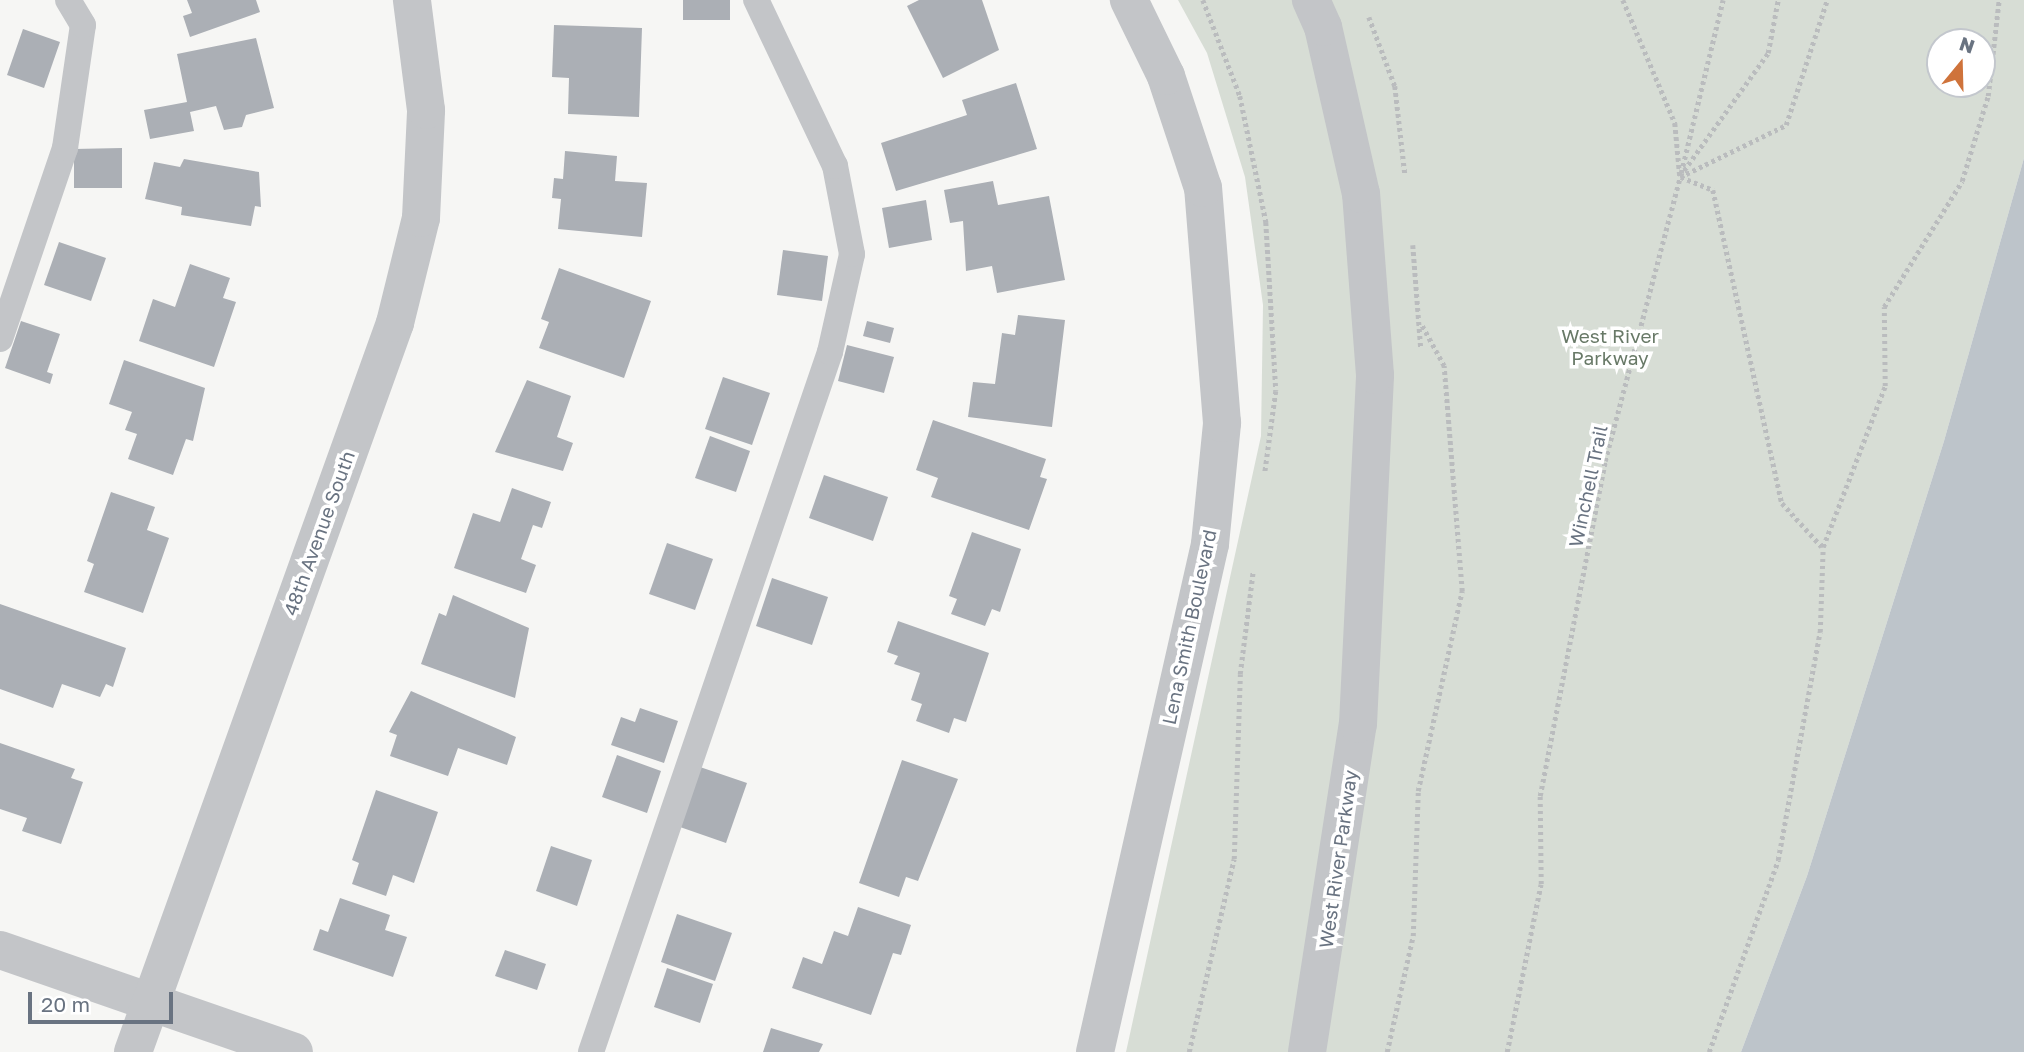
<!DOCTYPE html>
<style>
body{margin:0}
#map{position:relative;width:2024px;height:1052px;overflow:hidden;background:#f6f6f4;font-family:"Golos Text",sans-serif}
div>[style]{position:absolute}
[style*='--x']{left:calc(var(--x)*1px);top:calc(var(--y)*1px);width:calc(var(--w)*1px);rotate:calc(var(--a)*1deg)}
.green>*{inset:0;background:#d7ddd5}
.water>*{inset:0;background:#bdc4ca}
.building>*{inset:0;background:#abafb5}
.path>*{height:4.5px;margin-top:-2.25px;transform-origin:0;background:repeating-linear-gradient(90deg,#babcbe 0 3.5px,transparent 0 7px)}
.lane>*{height:26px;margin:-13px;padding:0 13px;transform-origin:13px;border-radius:13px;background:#c3c5c8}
.street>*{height:38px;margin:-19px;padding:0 19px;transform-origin:19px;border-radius:19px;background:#c3c5c8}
span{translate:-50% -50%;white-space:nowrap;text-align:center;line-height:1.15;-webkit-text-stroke:7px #fff;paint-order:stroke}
.park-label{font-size:19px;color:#687967}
.street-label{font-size:19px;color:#697381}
.north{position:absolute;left:1926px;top:28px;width:70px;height:70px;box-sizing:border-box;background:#fff;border:2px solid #c3c7cd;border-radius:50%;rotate:19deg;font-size:19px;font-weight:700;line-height:28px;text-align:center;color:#697381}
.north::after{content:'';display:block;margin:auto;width:24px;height:32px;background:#cf733b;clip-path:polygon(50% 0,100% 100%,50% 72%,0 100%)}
.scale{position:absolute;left:28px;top:992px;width:145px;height:32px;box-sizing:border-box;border:4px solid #697381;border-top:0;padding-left:9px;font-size:21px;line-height:24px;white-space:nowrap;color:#697381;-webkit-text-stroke:5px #fff;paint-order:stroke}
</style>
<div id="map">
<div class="green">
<i style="clip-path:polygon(evenodd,1178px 0,2024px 0,2024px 158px,1944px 441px,1807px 876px,1741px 1052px,1126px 1052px,1261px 436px,1263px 305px,1245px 177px,1207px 53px,1178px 0,1940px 42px,1982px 42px,1982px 84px,1940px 84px,1940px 42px)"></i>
</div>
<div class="water">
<i style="clip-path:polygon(2024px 158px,2024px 1052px,1741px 1052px,1807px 876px,1944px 441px)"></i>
</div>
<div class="building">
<i style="clip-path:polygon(187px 0,256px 0,260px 12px,190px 37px,183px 16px,192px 13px)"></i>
<i style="clip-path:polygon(683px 0,730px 0,730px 20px,683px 20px)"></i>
<i style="clip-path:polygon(919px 0,982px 0,999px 50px,943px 78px,907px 6px)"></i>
<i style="clip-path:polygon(554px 25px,642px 28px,639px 117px,568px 114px,569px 78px,552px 77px)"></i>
<i style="clip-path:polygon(23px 29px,60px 42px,44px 88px,7px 75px)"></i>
<i style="clip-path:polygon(256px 38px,274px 108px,246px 115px,242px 127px,224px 130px,216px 106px,190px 112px,194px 131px,150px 139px,144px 110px,187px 102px,177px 54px)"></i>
<i style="clip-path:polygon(1016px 83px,1037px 149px,896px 191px,881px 143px,967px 115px,962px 100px)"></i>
<i style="clip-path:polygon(122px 148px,122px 188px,74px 188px,74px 149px)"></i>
<i style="clip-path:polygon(565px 151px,617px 156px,615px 181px,647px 183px,642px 237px,558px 229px,561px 199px,552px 198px,554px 178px,563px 179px)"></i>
<i style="clip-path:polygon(184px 159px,259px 172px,261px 207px,255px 206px,251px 226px,181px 215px,182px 207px,145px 199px,154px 162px,180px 167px)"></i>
<i style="clip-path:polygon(993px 181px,998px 205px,1049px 196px,1065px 280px,997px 293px,992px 266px,966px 271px,963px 221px,950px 223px,944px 190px)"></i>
<i style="clip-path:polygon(926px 200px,932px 240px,889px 248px,882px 208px)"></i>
<i style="clip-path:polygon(59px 242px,106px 258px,91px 301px,44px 285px)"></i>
<i style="clip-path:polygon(783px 250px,828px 256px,822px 301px,777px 295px)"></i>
<i style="clip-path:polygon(190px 264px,230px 278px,223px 298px,236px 302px,214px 367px,139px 341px,153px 299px,175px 307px)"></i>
<i style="clip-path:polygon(559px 268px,651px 301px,624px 378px,539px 348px,549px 322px,541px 319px)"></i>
<i style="clip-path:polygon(1018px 315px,1065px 320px,1052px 427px,968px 417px,973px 382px,995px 384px,1002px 333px,1015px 335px)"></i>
<i style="clip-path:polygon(21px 321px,60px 334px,47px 372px,53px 374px,50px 384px,5px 368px)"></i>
<i style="clip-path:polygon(867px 321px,894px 328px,890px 343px,863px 336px)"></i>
<i style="clip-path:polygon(847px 345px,894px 357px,884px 393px,838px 381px)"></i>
<i style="clip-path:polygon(124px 360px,205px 388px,193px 441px,186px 439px,173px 475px,128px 459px,137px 434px,125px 430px,132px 412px,109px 404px)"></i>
<i style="clip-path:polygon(723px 377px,770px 393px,752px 445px,705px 429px)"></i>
<i style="clip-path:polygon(527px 380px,571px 396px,557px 437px,573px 443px,563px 471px,495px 452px)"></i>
<i style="clip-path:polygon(933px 420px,1046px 459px,1040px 477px,1047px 479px,1029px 530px,931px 497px,938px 478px,916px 470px)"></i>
<i style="clip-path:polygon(710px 436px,750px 451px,736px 492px,695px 478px)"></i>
<i style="clip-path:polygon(824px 475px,888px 497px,873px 541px,809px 518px)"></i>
<i style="clip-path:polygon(512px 488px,551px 502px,542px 528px,533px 525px,521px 559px,536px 565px,526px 593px,454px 568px,473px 513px,500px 522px)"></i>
<i style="clip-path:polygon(111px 492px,155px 507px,147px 530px,169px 538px,143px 613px,84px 592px,94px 564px,87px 561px)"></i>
<i style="clip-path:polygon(972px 532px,1021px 549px,1000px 612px,992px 609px,985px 626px,951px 614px,957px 599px,949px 596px)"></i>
<i style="clip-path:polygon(667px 543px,713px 559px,695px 610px,649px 594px)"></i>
<i style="clip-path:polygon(772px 578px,828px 597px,812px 645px,756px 626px)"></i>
<i style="clip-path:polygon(453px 595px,529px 628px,515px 698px,421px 664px,439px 613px,446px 616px)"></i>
<i style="clip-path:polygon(0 604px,126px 648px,113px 687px,106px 684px,100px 697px,62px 684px,53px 708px,0 689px)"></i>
<i style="clip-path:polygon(898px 621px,989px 653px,966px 722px,954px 718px,949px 733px,916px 721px,922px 704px,911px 700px,920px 673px,894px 664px,898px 656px,887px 652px)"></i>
<i style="clip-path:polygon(411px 691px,516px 737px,507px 765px,458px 748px,448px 776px,390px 756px,397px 735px,389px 732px)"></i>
<i style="clip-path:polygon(640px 708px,678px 721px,664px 763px,611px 745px,621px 717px,635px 722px)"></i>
<i style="clip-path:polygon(0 743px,75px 769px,71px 778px,83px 782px,61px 844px,22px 831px,27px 818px,0 809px)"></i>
<i style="clip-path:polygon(617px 755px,661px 771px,647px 813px,602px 797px)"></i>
<i style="clip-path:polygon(902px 760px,958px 779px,918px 881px,906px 877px,899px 897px,859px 883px)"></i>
<i style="clip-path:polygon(700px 767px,747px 783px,726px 843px,680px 827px)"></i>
<i style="clip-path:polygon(376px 790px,438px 812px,414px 883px,393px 875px,386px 896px,352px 884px,359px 863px,352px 860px)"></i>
<i style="clip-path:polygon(551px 846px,592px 860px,577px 906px,536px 891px)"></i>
<i style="clip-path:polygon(340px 898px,390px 915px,385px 930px,407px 937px,393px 977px,313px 950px,320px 929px,328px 932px)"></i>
<i style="clip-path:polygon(858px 907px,911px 925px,901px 955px,893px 953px,871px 1015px,792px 988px,803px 957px,822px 964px,834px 931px,848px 936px)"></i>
<i style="clip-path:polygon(677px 914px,732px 933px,715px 981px,661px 962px)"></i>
<i style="clip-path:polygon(505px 950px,546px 964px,537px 990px,495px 976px)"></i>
<i style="clip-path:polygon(667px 968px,713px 984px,700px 1023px,654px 1007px)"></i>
<i style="clip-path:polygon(771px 1028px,823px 1044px,819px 1052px,763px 1052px)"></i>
</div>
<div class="path">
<i style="--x:1203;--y:0;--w:103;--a:68.9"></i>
<i style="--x:1240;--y:96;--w:129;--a:78.3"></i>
<i style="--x:1266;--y:222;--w:169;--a:86.6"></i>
<i style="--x:1276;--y:391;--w:82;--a:97.7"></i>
<i style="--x:1623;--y:0;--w:134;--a:67.1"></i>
<i style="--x:1675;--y:123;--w:54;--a:84.7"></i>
<i style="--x:1369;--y:17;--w:74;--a:69.4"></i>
<i style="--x:1395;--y:86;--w:89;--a:83.5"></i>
<i style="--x:1681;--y:173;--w:178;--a:-76.4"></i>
<i style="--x:1680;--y:176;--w:151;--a:-54.4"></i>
<i style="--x:1768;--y:53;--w:54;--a:-79.3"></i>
<i style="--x:1681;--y:177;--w:35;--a:22"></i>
<i style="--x:1713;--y:190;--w:321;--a:77.6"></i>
<i style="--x:1782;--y:503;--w:59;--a:47.7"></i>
<i style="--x:1413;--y:245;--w:103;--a:85.6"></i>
<i style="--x:1189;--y:1052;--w:198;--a:-76.9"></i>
<i style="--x:1234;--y:859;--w:185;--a:-88.1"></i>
<i style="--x:1240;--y:674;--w:104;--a:-82.8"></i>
<i style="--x:1387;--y:1052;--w:119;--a:-77.4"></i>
<i style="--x:1413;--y:936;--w:145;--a:-88"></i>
<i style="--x:1418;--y:791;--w:205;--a:-77.6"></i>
<i style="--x:1462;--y:591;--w:226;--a:-94.6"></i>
<i style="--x:1444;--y:366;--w:46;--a:-118.8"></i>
<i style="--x:1507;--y:1052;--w:171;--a:-78.6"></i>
<i style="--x:1541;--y:884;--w:88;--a:-90.7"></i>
<i style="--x:1540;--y:796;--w:341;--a:-79"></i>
<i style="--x:1605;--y:461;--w:294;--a:-75.2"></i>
<i style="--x:1680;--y:177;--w:118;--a:-26.1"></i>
<i style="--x:1786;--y:125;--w:132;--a:-71.8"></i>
<i style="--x:1709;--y:1052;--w:204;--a:-70.2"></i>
<i style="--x:1778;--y:860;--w:232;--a:-79.6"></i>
<i style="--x:1820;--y:632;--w:85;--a:-88"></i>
<i style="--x:1823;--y:547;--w:173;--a:-68.9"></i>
<i style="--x:1885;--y:386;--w:79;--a:-90.7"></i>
<i style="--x:1884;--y:307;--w:148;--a:-58.2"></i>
<i style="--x:1962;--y:181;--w:89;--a:-73"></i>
<i style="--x:1988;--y:96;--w:97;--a:-83.5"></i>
</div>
<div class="lane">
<i style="--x:0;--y:339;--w:202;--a:-71.2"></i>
<i style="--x:65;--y:148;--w:124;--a:-81.7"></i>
<i style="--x:83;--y:25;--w:29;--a:-121"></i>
<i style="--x:591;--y:1052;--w:740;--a:-71.15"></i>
<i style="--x:830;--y:352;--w:100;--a:-77.3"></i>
<i style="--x:852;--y:254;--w:90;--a:-100.9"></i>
<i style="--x:835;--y:166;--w:184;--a:-115.4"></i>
</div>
<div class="street">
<i style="--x:0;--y:950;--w:311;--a:19.1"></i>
<i style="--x:133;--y:1052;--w:775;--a:-70.23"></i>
<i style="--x:395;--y:323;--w:108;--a:-76.1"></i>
<i style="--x:421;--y:218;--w:108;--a:-87.3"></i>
<i style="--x:426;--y:110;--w:111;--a:-97.3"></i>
<i style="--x:1095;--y:1052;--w:521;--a:-77.24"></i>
<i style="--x:1210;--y:544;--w:122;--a:-84.3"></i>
<i style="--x:1222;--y:423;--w:236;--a:-94.6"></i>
<i style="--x:1203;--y:188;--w:118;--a:-108.3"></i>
<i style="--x:1166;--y:76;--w:85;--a:-116"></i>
<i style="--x:1307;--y:1052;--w:332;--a:-81.2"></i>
<i style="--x:1358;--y:724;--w:349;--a:-87.2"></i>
<i style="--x:1375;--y:375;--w:182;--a:-94.4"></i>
<i style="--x:1361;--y:194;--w:171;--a:-102.8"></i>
<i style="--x:1323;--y:27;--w:30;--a:-114"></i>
</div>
<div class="park-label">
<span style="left:1610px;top:347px">West River<br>Parkway</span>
</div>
<div class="street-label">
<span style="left:1588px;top:486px;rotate:-78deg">Winchell Trail</span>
<span style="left:319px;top:533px;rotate:-70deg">48th Avenue South</span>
<span style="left:1189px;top:627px;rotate:-78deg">Lena Smith Boulevard</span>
<span style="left:1338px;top:859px;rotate:-82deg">West River Parkway</span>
</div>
<div class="north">N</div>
<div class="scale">20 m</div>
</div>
